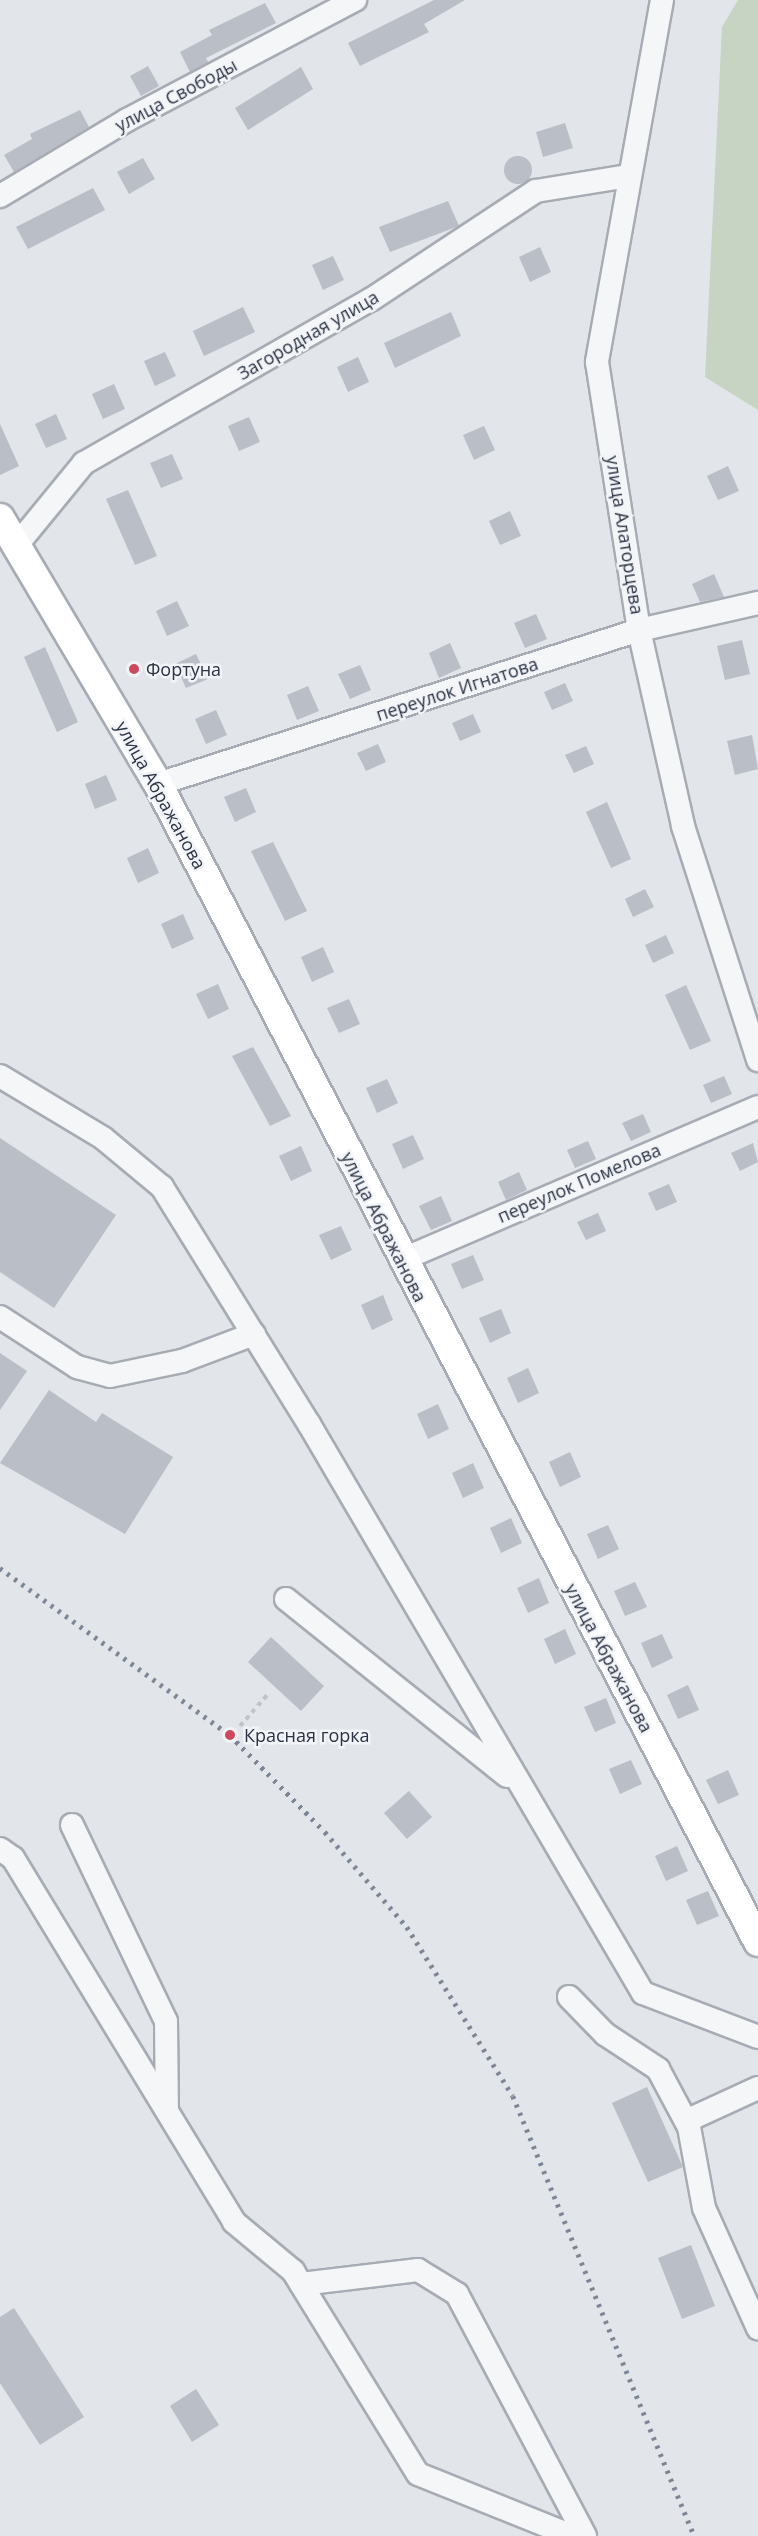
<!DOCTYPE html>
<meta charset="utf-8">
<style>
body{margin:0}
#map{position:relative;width:758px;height:2536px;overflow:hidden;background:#e2e5ea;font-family:"Open Sans",sans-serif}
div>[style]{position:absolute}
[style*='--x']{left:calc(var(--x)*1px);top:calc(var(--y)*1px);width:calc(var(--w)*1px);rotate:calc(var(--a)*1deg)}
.green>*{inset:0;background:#c7d4c3}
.building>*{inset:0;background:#b9bec7}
.round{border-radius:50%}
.path>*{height:4px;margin-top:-2px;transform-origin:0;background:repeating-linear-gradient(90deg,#c0c3c9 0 4.5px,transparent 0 9px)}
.roads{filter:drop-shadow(2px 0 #a7acb4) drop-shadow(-2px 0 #a7acb4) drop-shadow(0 2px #a7acb4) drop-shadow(0 -2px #a7acb4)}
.minor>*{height:22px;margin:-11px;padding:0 11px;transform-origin:11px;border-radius:11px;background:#f5f6f8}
.major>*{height:28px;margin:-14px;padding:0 14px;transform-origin:14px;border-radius:14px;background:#fff}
.rail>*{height:4.5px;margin-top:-2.25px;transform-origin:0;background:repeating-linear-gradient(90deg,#7b8594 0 3px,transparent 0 9px)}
.dots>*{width:16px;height:16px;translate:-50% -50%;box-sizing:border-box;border:3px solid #f2f4f8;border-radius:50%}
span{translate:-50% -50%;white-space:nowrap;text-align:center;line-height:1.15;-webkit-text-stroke:5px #f2f4f8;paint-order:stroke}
.street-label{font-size:18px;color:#2a3342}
.poi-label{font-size:18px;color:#2a3342}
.left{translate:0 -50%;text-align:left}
</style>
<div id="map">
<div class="green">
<i style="clip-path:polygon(738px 0,758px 0,758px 410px,705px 377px,722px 27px)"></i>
</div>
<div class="building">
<i style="clip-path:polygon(434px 0,465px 0,424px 24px,429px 32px,360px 66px,348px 43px)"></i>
<i style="clip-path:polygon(265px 3px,276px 23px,206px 58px,208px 62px,190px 72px,180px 52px,212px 35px,209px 30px)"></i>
<i style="clip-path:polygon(148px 66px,159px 86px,141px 96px,130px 76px)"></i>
<i style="clip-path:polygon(301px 67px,313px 89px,248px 130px,235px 108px)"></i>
<i style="clip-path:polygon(80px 110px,89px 127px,14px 172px,4px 155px,32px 139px,30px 134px)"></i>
<i style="clip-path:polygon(565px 123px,573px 148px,543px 157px,536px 132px)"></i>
<i class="round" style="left:504px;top:156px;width:28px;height:28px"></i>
<i style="clip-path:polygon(143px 158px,155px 179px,129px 194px,117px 172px)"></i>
<i style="clip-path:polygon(93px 188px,105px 210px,28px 249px,16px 227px)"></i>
<i style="clip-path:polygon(448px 201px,459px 226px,390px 252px,379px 227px)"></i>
<i style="clip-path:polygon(540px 247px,551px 272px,530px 282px,519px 257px)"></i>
<i style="clip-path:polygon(333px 256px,344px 280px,323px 290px,312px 265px)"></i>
<i style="clip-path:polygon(243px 307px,255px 332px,204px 356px,193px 331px)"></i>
<i style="clip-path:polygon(451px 312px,461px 336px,395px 368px,384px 343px)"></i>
<i style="clip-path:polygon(165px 352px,176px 376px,155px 386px,144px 361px)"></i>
<i style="clip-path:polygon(358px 357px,369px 382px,348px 392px,337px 367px)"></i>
<i style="clip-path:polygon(114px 384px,125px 409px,103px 419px,92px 394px)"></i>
<i style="clip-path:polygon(56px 414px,67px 439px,46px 448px,35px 424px)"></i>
<i style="clip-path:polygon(249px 417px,260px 442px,239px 451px,228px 426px)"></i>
<i style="clip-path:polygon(0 424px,19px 466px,0 475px)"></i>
<i style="clip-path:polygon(484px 426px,495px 450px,474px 460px,463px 435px)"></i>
<i style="clip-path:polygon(172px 454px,183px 479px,161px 488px,150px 463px)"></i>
<i style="clip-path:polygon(728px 466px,739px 491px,718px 500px,707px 476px)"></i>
<i style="clip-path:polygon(128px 490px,157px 556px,135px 565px,106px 499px)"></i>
<i style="clip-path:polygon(510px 511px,521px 536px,500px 545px,489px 521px)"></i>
<i style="clip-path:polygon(714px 574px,724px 597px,700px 602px,692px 584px)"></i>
<i style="clip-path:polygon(177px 601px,189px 626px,167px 636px,156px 611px)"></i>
<i style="clip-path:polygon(536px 614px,547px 639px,525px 648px,514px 623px)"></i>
<i style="clip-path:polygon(742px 640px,750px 674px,725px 680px,717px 646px)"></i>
<i style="clip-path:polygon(450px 643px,461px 668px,439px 678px,429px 653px)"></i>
<i style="clip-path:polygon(45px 647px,78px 722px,57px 732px,24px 657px)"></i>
<i style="clip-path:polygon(196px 654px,208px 679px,186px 688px,175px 664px)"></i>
<i style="clip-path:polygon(360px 665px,371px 690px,350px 699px,338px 674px)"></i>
<i style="clip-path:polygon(565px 683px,573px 701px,552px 710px,544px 692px)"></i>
<i style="clip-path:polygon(308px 686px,319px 711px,297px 720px,287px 695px)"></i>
<i style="clip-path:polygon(216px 710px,227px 735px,206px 744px,195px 719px)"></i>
<i style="clip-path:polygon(473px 714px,481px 732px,460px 741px,452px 723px)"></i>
<i style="clip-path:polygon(752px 735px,758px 769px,735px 775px,727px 741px)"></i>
<i style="clip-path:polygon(378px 744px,386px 762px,366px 771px,357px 753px)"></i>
<i style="clip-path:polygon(586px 746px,594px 764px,574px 773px,565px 755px)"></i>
<i style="clip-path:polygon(106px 775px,117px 800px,95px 809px,85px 784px)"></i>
<i style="clip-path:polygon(246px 788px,256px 812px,235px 822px,224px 797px)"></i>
<i style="clip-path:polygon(607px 802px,631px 859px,611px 868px,586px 812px)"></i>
<i style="clip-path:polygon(273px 842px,307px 911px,285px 921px,251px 851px)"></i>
<i style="clip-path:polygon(148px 848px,159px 873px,138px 883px,127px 858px)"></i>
<i style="clip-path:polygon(645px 889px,654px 907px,633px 917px,625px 899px)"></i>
<i style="clip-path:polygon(183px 914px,194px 939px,172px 949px,161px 924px)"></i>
<i style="clip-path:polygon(666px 935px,674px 953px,653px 963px,645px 945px)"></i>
<i style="clip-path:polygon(323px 947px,334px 972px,312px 982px,301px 957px)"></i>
<i style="clip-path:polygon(218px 984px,229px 1009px,208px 1019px,196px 994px)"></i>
<i style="clip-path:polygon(686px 985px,711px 1041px,690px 1050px,665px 995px)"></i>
<i style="clip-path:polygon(349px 999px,360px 1024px,339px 1033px,327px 1008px)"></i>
<i style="clip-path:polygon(253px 1047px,291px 1116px,270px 1126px,232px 1056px)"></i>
<i style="clip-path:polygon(724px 1076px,732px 1094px,711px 1103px,703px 1085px)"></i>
<i style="clip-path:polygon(387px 1079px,398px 1103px,377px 1113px,366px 1088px)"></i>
<i style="clip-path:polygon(643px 1114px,651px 1132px,631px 1141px,622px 1123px)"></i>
<i style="clip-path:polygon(413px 1135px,424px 1159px,403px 1169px,392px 1144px)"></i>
<i style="clip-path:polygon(0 1138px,116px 1215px,54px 1308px,0 1272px)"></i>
<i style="clip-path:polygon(588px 1141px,596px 1159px,575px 1168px,567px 1150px)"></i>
<i style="clip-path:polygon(753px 1143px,758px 1162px,740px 1171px,731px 1153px)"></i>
<i style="clip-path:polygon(301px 1146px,312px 1171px,291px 1181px,279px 1156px)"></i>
<i style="clip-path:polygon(519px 1172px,527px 1190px,506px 1200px,498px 1182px)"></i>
<i style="clip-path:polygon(669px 1184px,677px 1202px,656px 1211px,648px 1193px)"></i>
<i style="clip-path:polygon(441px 1196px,452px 1221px,431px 1230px,419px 1206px)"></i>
<i style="clip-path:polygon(598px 1213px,606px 1231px,586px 1240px,577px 1222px)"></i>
<i style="clip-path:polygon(341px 1226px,352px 1250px,331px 1260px,319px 1235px)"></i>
<i style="clip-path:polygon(473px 1255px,484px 1280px,462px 1289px,451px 1264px)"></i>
<i style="clip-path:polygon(383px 1295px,393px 1320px,372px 1330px,361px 1305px)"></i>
<i style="clip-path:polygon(501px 1309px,511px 1333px,490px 1343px,479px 1318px)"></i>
<i style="clip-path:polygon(0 1353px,27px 1371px,0 1410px)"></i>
<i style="clip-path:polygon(528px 1368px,539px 1393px,518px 1403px,507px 1378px)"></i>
<i style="clip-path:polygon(49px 1390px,96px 1422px,102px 1413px,173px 1457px,125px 1534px,0 1463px)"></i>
<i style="clip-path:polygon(438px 1404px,449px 1429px,428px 1439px,417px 1414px)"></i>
<i style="clip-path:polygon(570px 1452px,581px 1477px,560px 1487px,549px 1462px)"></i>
<i style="clip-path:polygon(473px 1463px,484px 1488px,463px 1498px,452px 1473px)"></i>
<i style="clip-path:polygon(511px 1518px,522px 1543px,501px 1553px,490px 1528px)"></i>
<i style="clip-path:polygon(608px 1525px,619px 1549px,598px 1559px,587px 1534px)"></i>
<i style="clip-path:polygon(539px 1578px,549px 1603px,528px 1613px,517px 1588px)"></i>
<i style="clip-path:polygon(635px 1582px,647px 1607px,625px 1616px,614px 1591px)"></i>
<i style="clip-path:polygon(565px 1629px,576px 1654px,555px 1664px,544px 1639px)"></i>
<i style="clip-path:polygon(662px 1634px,673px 1658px,652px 1668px,641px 1643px)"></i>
<i style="clip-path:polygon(271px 1637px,324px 1686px,301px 1711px,248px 1662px)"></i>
<i style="clip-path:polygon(688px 1685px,699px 1710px,678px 1719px,667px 1695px)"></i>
<i style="clip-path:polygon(606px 1698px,616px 1723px,595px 1732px,584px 1707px)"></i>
<i style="clip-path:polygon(631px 1760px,642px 1784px,620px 1794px,609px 1769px)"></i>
<i style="clip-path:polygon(728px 1770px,739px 1795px,718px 1804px,706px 1780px)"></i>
<i style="clip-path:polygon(409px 1791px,432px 1817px,407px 1839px,384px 1813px)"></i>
<i style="clip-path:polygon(677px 1846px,688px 1871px,666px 1881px,655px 1856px)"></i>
<i style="clip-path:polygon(708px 1891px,719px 1916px,697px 1925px,686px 1900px)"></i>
<i style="clip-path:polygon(647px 2087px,683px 2167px,648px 2182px,612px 2103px)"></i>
<i style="clip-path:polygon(691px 2245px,715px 2306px,682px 2319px,658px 2258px)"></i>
<i style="clip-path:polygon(14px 2308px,84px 2417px,40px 2445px,0 2383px,0 2317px)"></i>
<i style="clip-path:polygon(196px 2389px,219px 2425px,192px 2442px,170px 2406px)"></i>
</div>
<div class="path">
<i style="--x:240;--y:1726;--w:44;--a:-48.7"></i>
</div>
<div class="roads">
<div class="minor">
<i style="--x:662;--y:0;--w:368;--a:100.2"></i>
<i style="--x:597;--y:362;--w:271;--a:81.1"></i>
<i style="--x:639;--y:630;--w:201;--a:77.3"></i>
<i style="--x:683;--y:826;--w:246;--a:72.2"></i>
<i style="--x:0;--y:196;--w:148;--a:-30.9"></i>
<i style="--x:127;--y:120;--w:258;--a:-27.8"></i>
<i style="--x:16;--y:546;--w:107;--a:-50.7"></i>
<i style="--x:84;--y:463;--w:331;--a:-29.7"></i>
<i style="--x:372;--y:299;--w:196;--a:-33.4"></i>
<i style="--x:536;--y:191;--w:94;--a:-9.2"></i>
<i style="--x:158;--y:784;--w:505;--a:-17.75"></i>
<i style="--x:639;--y:630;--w:122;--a:-12.8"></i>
<i style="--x:0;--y:1076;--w:120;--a:31"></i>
<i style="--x:103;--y:1138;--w:77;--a:39.7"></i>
<i style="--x:162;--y:1187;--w:279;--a:58.2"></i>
<i style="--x:309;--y:1424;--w:660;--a:59.59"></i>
<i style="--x:643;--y:1993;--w:123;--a:20.9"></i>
<i style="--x:401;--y:1260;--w:388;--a:-23.2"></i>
<i style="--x:0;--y:1317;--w:92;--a:33"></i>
<i style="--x:77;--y:1367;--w:34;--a:15"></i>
<i style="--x:110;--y:1376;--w:74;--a:-11.8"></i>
<i style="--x:182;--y:1361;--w:77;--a:-20.6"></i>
<i style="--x:286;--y:1599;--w:283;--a:38.7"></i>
<i style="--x:72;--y:1825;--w:217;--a:64.4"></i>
<i style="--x:166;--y:2021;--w:89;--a:89.4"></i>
<i style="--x:0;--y:1849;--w:16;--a:35"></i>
<i style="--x:13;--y:1858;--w:426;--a:58.7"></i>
<i style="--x:234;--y:2222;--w:77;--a:39.7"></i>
<i style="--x:293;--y:2271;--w:238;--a:58.4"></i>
<i style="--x:418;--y:2474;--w:166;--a:21.9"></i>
<i style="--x:569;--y:1997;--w:52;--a:45.8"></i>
<i style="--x:605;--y:2034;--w:64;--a:33.4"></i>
<i style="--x:658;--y:2069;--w:66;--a:61.9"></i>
<i style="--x:689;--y:2127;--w:82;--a:79.5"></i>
<i style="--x:704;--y:2208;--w:132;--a:65.8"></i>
<i style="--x:686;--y:2121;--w:79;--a:-24.6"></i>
<i style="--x:301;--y:2284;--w:118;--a:-6.8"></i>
<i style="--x:418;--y:2270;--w:46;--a:31.6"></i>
<i style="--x:457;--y:2294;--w:274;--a:62.1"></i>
</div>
<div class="major">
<i style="--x:0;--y:518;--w:309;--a:59.3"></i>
<i style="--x:158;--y:784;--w:1304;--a:62.61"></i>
</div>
</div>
<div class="rail">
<i style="--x:0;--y:1568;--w:284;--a:36"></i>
<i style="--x:230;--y:1735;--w:136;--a:45.6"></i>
<i style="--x:325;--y:1832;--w:125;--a:49.2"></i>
<i style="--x:407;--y:1927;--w:199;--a:57.9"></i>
<i style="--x:513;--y:2096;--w:476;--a:67.6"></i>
</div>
<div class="dots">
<i style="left:134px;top:669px;background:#cd495d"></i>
<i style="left:230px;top:1735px;background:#cd495d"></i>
</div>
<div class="street-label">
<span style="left:176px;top:95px;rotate:-28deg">улица Свободы</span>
<span style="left:308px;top:335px;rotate:-30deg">Загородная улица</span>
<span style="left:625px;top:535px;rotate:81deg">улица Алаторцева</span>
<span style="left:457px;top:689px;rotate:-18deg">переулок Игнатова</span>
<span style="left:161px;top:795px;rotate:61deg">улица Абражанова</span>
<span style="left:579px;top:1183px;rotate:-23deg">переулок Помелова</span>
<span style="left:384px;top:1227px;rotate:63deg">улица Абражанова</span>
<span style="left:609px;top:1658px;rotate:62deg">улица Абражанова</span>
</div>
<div class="poi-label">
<span class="left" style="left:146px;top:669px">Фортуна</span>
<span class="left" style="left:244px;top:1735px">Красная горка</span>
</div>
</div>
